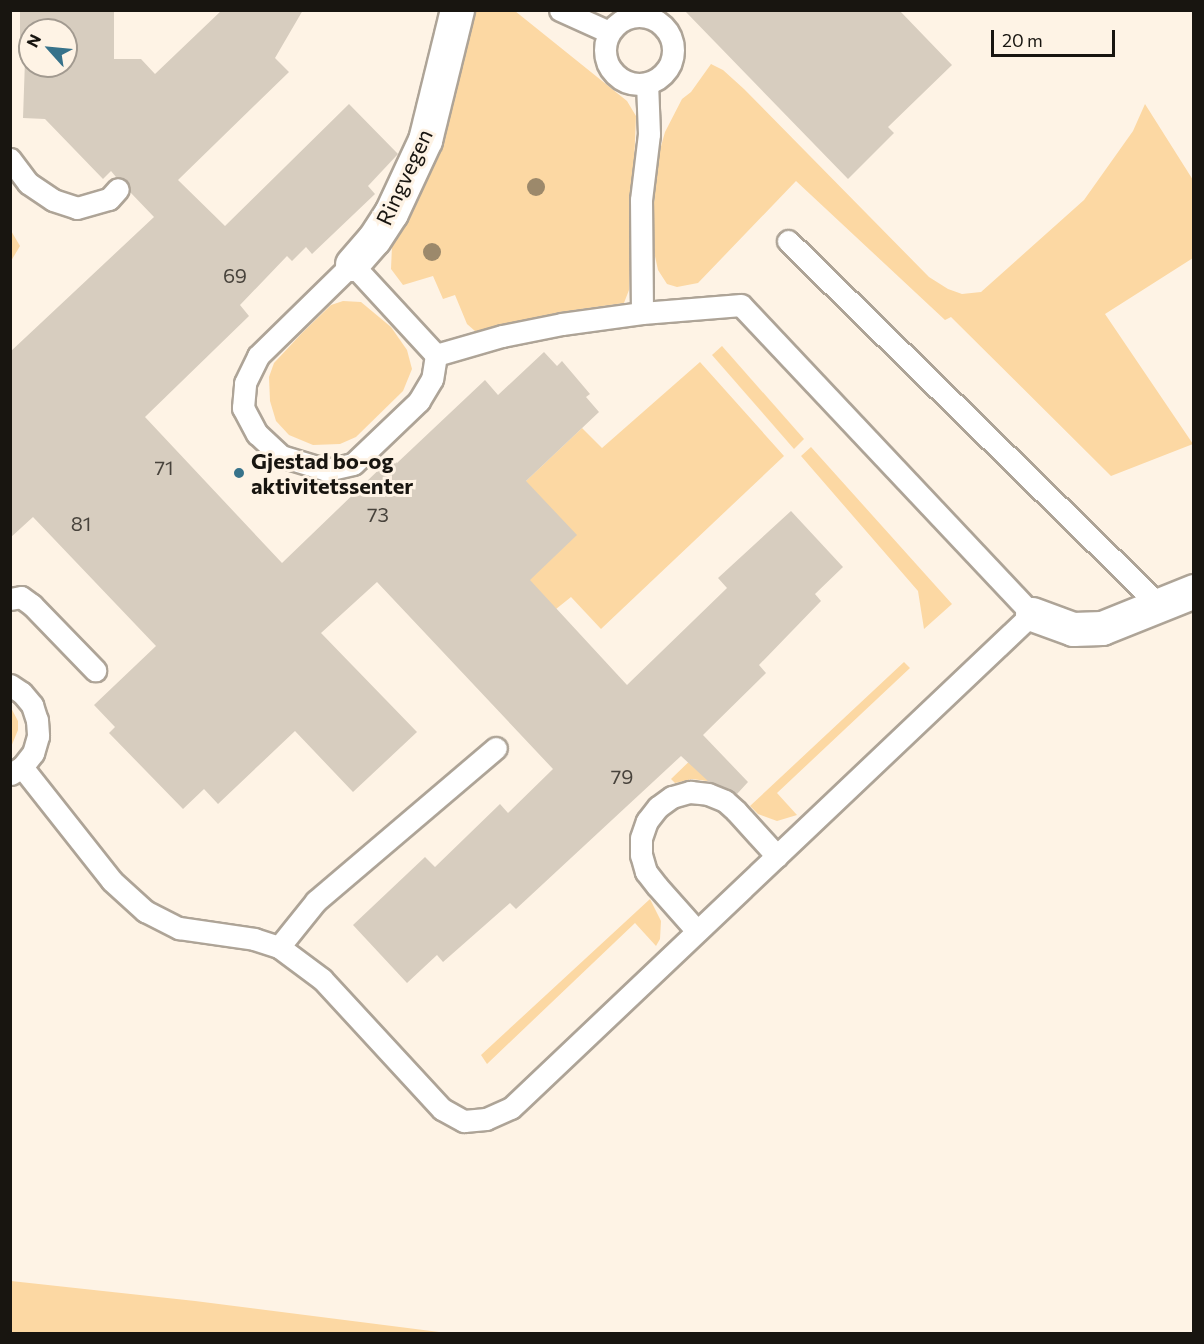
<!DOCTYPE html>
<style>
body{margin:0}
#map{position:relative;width:1204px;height:1344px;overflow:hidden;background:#fef3e5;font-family:Commissioner,sans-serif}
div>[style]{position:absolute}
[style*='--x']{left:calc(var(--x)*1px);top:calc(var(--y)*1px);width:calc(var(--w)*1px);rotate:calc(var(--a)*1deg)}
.green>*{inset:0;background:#fcd8a3}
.building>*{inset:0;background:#d7cdbf}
.roads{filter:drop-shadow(2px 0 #aea497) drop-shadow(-2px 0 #aea497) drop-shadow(0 2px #aea497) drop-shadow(0 -2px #aea497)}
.lane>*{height:21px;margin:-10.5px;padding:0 10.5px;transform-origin:10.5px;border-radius:10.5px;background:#fff}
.lane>.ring{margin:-10.5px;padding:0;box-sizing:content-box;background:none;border:21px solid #fff;border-radius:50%}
.street>*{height:33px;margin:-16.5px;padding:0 16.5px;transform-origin:16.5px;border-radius:16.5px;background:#fff}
.trees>*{width:18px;height:18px;margin:-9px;border-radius:50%;background:#9c896b}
.dots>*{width:16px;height:16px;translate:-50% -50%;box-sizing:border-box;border:3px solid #fef3e5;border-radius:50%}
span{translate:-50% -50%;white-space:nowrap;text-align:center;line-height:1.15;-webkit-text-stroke:6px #fef3e5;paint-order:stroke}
.number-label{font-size:20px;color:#48433c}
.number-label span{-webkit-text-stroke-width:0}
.street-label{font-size:22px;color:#181510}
.poi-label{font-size:22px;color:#181510;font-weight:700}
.left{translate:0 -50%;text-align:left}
.frame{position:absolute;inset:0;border:12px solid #181510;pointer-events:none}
.north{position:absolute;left:18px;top:18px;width:60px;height:60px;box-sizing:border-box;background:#fef3e5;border:2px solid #a29a90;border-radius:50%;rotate:297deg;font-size:16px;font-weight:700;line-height:24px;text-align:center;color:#181510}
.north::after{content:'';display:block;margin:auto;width:21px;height:27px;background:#37728a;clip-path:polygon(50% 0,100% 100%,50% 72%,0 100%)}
.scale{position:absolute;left:991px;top:30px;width:124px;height:27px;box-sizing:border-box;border:3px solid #181510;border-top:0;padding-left:8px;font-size:18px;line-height:21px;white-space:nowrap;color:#181510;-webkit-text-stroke:4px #fef3e5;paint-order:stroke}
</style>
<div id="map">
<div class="green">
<i style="clip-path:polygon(471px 11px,515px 11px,627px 101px,636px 116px,629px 290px,624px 303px,560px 312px,487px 331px,475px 331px,467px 324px,455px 295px,443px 299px,433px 276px,403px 285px,391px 269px,392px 246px,418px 195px,443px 132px,453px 101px)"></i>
<i style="clip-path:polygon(711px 64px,723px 70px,744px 89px,929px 277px,948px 289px,962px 294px,981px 292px,1084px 200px,1133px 131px,1145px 104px,1193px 180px,1193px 258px,1105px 314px,1193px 444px,1111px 476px,951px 317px,945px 320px,796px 181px,698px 283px,677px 287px,667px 284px,658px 270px,651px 238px,658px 157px,665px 132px,682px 99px,691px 92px)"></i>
<i style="clip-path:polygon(10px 229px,20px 246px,11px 261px,10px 261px)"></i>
<i style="clip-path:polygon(343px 301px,361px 302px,391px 327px,407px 350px,412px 369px,403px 391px,356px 437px,340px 444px,313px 445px,289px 435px,276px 421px,270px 401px,269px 377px,274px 363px,302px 333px,331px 305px)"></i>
<i style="clip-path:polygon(722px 346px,804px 439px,794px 449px,712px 355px)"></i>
<i style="clip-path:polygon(700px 362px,784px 456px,601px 629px,571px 597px,556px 609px,471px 533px,582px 428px,602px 448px)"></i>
<i style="clip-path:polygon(811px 447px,952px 604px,924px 629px,918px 591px,801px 456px)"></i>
<i style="clip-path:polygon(904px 662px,910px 668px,777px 793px,797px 815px,777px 821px,758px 814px,750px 806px)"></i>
<i style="clip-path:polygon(10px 706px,18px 721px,18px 730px,11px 747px)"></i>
<i style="clip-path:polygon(700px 751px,715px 782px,692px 779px,675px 783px,671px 779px)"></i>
<i style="clip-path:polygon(650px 899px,661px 921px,660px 939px,656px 946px,635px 923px,487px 1064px,481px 1055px)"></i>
<i style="clip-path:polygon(11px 1281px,195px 1301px,447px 1333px,11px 1333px)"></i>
</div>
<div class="building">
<i style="clip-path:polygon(evenodd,20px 10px,114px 10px,114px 59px,141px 59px,155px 74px,222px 10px,303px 10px,275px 58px,289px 72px,178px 180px,225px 226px,349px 104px,398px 154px,368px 186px,375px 194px,312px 254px,306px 247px,292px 261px,287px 256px,240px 305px,249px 316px,145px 417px,282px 563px,392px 457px,397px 463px,485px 380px,498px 395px,544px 352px,557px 366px,562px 361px,590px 394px,586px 397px,599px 412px,526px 481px,577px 535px,530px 580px,627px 685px,727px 588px,718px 578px,791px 511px,843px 567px,815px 594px,821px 601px,759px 665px,766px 673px,703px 735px,748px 782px,737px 794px,708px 781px,681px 756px,516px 909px,510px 903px,443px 962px,437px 955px,407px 983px,353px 925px,425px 857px,435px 867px,500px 804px,508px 813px,553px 769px,377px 582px,321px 633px,417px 732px,353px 792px,295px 731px,218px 804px,204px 789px,183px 809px,109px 733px,115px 727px,94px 705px,156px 646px,33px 517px,10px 538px,10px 352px,154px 217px,130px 192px,126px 179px,116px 177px,111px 171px,103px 179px,45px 119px,23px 118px,25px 60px,20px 60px,20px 10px,30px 30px,66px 30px,66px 66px,30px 66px,30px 30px)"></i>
<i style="clip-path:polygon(684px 10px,899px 10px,952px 65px,888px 127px,894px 133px,848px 179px)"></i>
</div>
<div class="roads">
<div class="lane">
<i style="--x:560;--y:10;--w:54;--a:24.2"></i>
<i class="ring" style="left:605px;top:16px;width:47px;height:47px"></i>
<i style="--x:10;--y:159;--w:30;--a:53"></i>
<i style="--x:28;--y:183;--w:30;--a:34"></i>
<i style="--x:53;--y:200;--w:25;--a:18"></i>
<i style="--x:77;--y:208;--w:33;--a:-16"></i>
<i style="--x:109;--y:199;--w:13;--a:-48"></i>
<i style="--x:788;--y:241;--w:520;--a:44.45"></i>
<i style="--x:352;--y:264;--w:124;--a:47.3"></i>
<i style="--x:436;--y:355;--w:24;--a:99"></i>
<i style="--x:432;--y:379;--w:26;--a:121"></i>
<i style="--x:419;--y:401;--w:91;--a:136.3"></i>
<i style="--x:353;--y:464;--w:27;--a:167"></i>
<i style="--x:327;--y:470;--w:48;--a:-163.1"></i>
<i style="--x:281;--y:456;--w:33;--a:-137"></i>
<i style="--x:257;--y:434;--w:30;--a:-118"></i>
<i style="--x:243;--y:408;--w:25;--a:-85"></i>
<i style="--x:245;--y:383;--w:30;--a:-64"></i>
<i style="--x:258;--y:356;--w:132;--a:-44.4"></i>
<i style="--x:642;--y:313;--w:113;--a:-90.5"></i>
<i style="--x:641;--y:200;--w:66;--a:-83.1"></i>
<i style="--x:649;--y:134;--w:51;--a:-92.2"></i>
<i style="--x:10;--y:599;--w:11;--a:-10"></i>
<i style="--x:21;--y:597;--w:14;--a:36"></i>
<i style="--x:32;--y:605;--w:91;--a:45.9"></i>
<i style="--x:10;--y:685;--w:14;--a:34"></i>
<i style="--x:22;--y:693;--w:16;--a:50"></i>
<i style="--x:32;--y:705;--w:16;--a:72"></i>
<i style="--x:37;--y:720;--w:16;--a:86"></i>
<i style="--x:38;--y:736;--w:18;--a:106"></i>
<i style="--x:33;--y:753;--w:18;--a:128"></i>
<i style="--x:22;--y:767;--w:13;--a:148"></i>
<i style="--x:22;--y:767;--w:145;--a:51.7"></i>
<i style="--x:112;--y:881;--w:45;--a:42.3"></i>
<i style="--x:145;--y:911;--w:38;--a:27"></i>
<i style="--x:179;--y:928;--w:76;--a:8.3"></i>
<i style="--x:254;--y:939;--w:26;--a:18"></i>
<i style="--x:279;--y:947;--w:54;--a:36.7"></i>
<i style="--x:322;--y:979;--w:177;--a:47.3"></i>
<i style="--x:442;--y:1109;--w:25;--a:29"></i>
<i style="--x:464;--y:1121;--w:22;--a:-5"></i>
<i style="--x:486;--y:1119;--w:27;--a:-24"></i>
<i style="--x:511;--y:1108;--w:718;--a:-43.48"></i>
<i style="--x:1032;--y:614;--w:424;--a:-133.3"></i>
<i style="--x:741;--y:305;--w:99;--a:175.4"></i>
<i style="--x:642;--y:313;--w:81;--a:172.2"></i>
<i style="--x:562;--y:324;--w:61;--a:168.7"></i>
<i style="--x:502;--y:336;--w:69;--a:163.9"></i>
<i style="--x:697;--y:931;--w:60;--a:-131.6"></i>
<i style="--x:657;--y:886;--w:18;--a:-128"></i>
<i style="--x:646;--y:872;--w:18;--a:-106"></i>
<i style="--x:641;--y:855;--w:17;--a:-90"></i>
<i style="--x:641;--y:838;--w:18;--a:-71"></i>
<i style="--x:647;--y:821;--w:18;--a:-52"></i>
<i style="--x:658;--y:807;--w:17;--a:-36"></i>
<i style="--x:672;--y:797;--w:19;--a:-16"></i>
<i style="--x:690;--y:792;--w:18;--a:6"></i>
<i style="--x:708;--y:794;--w:18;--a:22"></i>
<i style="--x:725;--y:801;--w:15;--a:42"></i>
<i style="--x:736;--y:811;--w:61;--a:47.7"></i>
<i style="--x:279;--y:947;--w:59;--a:-51.2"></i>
<i style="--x:316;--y:901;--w:236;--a:-40.4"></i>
</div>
<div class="street">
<i style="--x:352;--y:264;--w:33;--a:-49"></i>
<i style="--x:374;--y:239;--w:31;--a:-57"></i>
<i style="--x:391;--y:213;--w:81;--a:-65"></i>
<i style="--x:425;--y:140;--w:134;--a:-76.2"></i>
<i style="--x:1032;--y:614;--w:44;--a:20.1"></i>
<i style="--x:1073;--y:629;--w:29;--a:-2"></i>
<i style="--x:1102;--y:628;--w:99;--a:-21.9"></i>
</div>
</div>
<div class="trees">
<i style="left:536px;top:187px"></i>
<i style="left:432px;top:252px"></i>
</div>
<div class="dots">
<i style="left:239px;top:473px;background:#37728a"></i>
</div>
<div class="number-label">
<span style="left:235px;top:275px">69</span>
<span style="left:164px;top:467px">71</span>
<span style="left:378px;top:514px">73</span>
<span style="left:81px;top:523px">81</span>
<span style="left:622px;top:776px">79</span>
</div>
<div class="street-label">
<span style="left:404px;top:177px;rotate:-65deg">Ringvegen</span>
</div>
<div class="poi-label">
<span class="left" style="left:251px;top:473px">Gjestad bo-og<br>aktivitetssenter</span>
</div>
<div class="frame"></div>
<div class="north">N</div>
<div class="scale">20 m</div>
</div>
